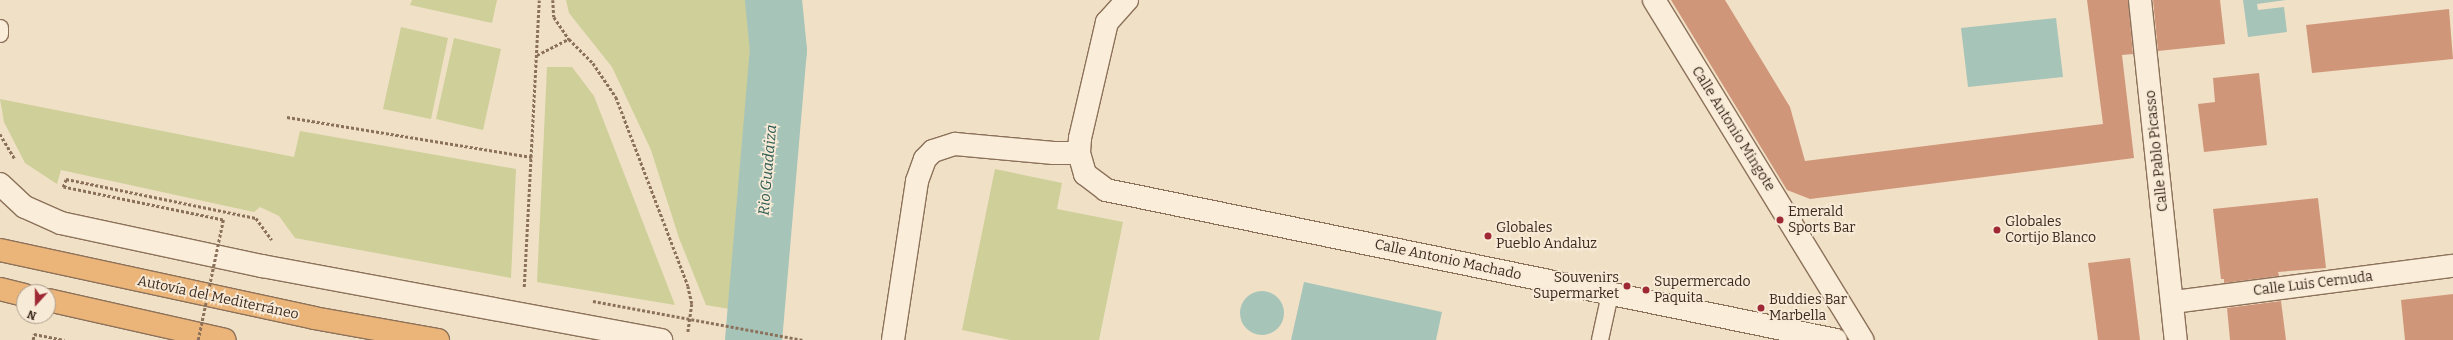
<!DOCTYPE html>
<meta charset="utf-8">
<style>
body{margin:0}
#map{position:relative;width:2453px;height:340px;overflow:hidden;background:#f0e0c6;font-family:Bitter,serif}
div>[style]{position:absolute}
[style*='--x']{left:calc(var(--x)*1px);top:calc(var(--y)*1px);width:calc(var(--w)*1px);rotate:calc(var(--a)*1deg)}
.green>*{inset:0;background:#cecf99}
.water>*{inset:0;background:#a7c4b9}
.round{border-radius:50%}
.river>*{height:57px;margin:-28.5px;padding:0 28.5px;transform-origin:28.5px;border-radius:28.5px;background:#a7c4b9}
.building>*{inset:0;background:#d0967a}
.path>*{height:2.5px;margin-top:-1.25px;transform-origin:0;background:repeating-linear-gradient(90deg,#8c715a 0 3px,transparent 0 5px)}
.roads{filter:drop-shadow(1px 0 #8c715a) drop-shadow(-1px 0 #8c715a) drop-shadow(0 1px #8c715a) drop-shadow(0 -1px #8c715a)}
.service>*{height:16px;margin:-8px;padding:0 8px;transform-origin:8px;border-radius:8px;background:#faeeda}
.minor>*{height:22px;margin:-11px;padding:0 11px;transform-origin:11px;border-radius:11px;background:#faeeda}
.tertiary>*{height:22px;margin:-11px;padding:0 11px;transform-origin:11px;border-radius:11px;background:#faeeda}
.trunk>*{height:22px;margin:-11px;padding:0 11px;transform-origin:11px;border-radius:11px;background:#ebb478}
.path-bridge>*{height:2.5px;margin-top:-1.25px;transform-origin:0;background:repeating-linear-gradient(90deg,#8c715a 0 3px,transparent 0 5px)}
.dots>*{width:11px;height:11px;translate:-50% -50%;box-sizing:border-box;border:2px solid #f7ead6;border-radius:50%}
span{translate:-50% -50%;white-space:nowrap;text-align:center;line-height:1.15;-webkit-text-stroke:3.5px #f7ead6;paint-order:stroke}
.street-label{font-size:14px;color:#3c2a1f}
.poi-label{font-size:14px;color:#3c2a1f}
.left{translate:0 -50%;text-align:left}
.right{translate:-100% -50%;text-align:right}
.water-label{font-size:15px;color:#2e5c55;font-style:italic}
.north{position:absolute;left:16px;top:284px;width:40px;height:40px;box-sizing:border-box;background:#f7ead6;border:1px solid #ac9d8d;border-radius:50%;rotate:201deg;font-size:11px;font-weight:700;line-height:16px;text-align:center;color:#3c2a1f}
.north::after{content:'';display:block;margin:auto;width:14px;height:18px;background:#9e2833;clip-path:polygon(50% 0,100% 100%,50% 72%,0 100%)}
</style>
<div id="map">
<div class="green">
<i style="clip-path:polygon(412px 0,497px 0,492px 23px,410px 5px)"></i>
<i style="clip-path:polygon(566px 0,759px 0,761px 88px,741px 311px,706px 305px,679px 238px,651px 150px,612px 67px,569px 13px)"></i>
<i style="clip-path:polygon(401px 27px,448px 38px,431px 119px,383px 109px)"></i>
<i style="clip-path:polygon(454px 38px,501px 49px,483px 130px,436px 119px)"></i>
<i style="clip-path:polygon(547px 67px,572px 67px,594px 96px,675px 305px,537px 282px)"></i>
<i style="clip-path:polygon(0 99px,294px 157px,300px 131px,516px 169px,511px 278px,295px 238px,279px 216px,260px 207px,254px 212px,61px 170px,57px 184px,25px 163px,4px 122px)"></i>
<i style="clip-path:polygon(995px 169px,1062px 183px,1057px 209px,1123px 222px,1099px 340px,1010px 340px,962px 330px)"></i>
</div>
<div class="water">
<i style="clip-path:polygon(2243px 0,2286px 0,2257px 4px,2258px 10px,2284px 7px,2287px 32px,2248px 37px)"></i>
<i style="clip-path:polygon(2056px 18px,2063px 77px,1968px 87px,1961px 28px)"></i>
<i style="clip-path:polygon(1304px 282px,1442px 312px,1436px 340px,1291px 340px)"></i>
<i class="round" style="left:1240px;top:291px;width:44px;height:44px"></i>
</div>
<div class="river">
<i style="--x:753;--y:340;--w:291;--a:-85.1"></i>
<i style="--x:778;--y:50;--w:50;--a:-95.7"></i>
</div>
<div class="building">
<i style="clip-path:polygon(1671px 0,1725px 0,1790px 107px,1805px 161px,2103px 124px,2087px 0,2128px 0,2133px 54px,2122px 55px,2134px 158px,1810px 199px,1787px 190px)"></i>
<i style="clip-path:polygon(2153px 0,2220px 0,2225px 44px,2158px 51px)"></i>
<i style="clip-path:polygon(2449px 9px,2453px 59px,2312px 73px,2306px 25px)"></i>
<i style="clip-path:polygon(2259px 73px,2267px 145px,2204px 152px,2198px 104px,2215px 102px,2213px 78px)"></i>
<i style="clip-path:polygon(2318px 198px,2326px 268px,2278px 272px,2279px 276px,2224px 283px,2224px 279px,2221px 279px,2213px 209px)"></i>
<i style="clip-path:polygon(2130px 258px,2140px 340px,2098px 340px,2088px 263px)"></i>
<i style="clip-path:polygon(2453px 294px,2453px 340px,2405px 340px,2401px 300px)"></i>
<i style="clip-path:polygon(2281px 301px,2286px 340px,2230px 340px,2227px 308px)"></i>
</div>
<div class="path">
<i style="--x:553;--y:0;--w:17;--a:87"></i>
<i style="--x:554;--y:17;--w:27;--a:56"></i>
<i style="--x:569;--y:39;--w:34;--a:45"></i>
<i style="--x:593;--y:63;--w:41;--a:55.9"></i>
<i style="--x:616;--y:97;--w:202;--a:69.1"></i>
<i style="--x:688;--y:286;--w:18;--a:77"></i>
<i style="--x:692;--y:304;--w:28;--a:98"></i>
<i style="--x:537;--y:55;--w:36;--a:-27"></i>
<i style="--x:287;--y:117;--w:248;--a:9.3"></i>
<i style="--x:0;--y:134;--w:29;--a:59"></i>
<i style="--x:223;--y:220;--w:163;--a:-168.3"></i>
<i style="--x:63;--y:187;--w:9;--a:-69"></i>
<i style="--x:66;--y:179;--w:194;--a:11.6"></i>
<i style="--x:256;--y:218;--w:27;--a:54"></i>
<i style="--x:524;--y:287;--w:287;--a:-87"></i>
<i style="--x:33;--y:340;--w:6;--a:-81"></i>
<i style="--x:34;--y:334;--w:31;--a:11"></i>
</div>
<div class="roads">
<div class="service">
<i style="--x:0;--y:28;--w:6;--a:90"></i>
<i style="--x:1600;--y:340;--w:47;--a:-77.7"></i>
</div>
<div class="minor">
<i style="--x:1127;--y:0;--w:30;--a:132"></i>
<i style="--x:1107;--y:22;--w:119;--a:103.1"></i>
<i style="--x:1080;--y:138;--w:15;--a:94"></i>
<i style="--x:1079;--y:153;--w:22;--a:74"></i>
<i style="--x:1085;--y:174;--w:26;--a:37"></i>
<i style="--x:1106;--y:190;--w:745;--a:11.61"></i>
<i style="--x:1654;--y:0;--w:399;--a:58.5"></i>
<i style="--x:2140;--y:0;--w:342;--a:84"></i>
<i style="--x:2174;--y:302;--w:281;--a:-7.4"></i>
<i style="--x:893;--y:340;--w:161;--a:-81.4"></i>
<i style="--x:917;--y:181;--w:23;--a:-70"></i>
<i style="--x:925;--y:159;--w:11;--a:-45"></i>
<i style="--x:933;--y:151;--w:23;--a:-18"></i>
<i style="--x:955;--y:144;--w:99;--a:5.2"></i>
<i style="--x:1054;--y:153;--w:25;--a:0"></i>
</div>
<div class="tertiary">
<i style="--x:0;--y:184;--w:34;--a:43"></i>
<i style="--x:25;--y:207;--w:39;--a:24"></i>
<i style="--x:61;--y:223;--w:206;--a:12.1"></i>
<i style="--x:262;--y:266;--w:406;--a:10.5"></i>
</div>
<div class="trunk">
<i style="--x:0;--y:250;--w:321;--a:12.2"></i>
<i style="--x:314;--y:318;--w:126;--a:10.1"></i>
<i style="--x:0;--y:289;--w:25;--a:14"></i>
<i style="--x:48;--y:300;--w:181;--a:12.7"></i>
</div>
</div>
<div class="path-bridge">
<i style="--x:593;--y:301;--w:215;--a:10.5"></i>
<i style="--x:198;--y:340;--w:123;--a:-78.2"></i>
</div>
<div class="dots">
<i style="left:1780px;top:220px;background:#9e2833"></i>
<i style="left:1997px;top:230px;background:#9e2833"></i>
<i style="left:1488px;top:236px;background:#9e2833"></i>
<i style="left:1627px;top:286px;background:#9e2833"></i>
<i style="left:1646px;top:290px;background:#9e2833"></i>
<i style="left:1761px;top:308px;background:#9e2833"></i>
</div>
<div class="street-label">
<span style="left:1733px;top:129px;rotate:58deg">Calle Antonio Mingote</span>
<span style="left:2157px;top:151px;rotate:-96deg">Calle Pablo Picasso</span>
<span style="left:1448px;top:260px;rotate:12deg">Calle Antonio Machado</span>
<span style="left:2313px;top:284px;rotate:-7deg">Calle Luis Cernuda</span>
<span style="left:218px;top:298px;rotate:12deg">Autovía del Mediterráneo</span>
</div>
<div class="poi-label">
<span class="left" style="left:1788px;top:220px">Emerald<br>Sports Bar</span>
<span class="left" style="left:2005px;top:230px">Globales<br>Cortijo Blanco</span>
<span class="left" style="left:1496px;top:236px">Globales<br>Pueblo Andaluz</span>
<span class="right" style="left:1619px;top:286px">Souvenirs<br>Supermarket</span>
<span class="left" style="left:1654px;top:290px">Supermercado<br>Paquita</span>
<span class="left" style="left:1769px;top:308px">Buddies Bar<br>Marbella</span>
</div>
<div class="water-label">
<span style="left:768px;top:170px;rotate:-85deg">Rio Guadaiza</span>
</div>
<div class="north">N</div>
</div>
